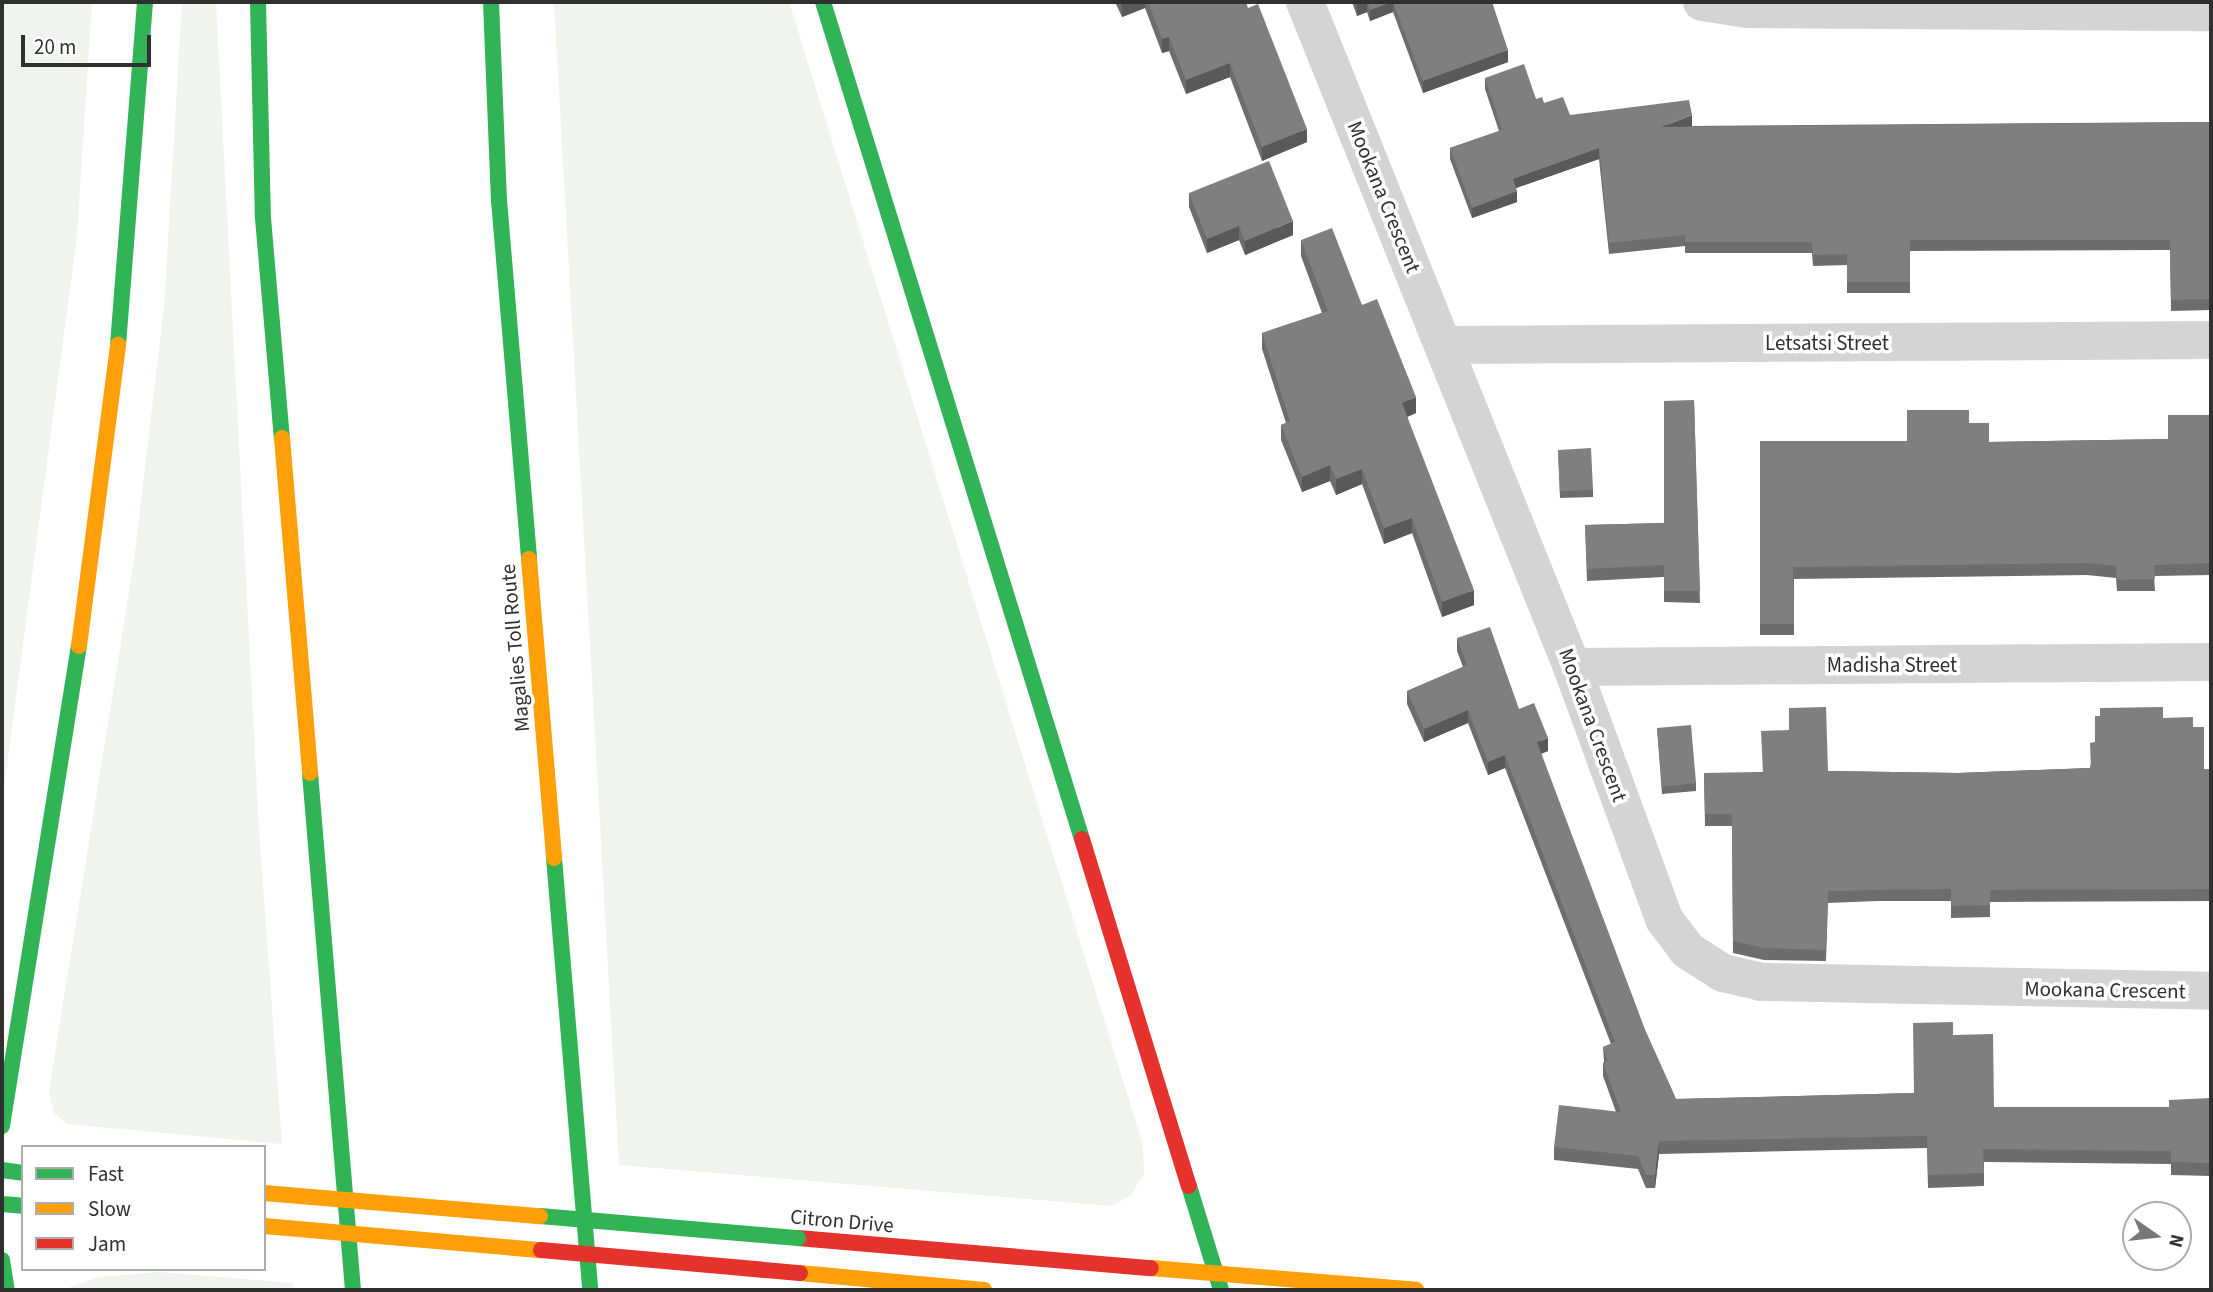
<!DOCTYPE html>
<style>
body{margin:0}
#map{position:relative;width:2213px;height:1292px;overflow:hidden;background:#fff;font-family:"Source Sans 3",sans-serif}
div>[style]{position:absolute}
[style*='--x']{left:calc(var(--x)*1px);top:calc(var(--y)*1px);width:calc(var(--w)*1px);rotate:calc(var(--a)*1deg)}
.green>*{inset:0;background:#eff5ec}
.street>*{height:38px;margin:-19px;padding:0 19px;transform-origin:19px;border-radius:19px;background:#d4d4d4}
.fast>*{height:16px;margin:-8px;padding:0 8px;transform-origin:8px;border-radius:8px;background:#30b455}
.slow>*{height:16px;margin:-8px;padding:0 8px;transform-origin:8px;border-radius:8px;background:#ff9f0a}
.jam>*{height:16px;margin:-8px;padding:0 8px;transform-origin:8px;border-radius:8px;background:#e5322d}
.fast-bridge>*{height:16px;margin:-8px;padding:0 8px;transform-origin:8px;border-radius:8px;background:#30b455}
.slow-bridge>*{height:16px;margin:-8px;padding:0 8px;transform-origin:8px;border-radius:8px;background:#ff9f0a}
.jam-bridge>*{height:16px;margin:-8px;padding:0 8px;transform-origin:8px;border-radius:8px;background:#e5322d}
.wall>*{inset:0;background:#6d6d6d}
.shaded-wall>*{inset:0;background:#595959}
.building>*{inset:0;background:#7f7f7f}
span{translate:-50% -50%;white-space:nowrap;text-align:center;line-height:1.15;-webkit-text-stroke:7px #fff;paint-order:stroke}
.street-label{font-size:21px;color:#303030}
.frame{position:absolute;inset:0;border:4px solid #303030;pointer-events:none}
.legend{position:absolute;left:21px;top:1145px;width:245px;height:126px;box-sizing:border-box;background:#fff;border:2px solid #acacac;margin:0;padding:9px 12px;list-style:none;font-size:21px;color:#303030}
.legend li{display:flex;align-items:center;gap:14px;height:35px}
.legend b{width:35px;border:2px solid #acacac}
.north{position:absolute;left:2122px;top:1201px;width:70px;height:70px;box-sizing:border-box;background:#fff;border:2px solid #acacac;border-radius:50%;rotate:104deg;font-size:19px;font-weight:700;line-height:28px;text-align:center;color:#303030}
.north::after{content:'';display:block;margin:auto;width:24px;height:32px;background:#787878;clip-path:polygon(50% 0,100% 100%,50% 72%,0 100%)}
.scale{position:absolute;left:21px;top:35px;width:130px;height:32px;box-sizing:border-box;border:4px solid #303030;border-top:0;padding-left:9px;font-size:21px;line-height:24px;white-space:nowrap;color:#303030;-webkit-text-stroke:5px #fff;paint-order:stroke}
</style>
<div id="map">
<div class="green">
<i style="clip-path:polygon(2px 2px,92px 2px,77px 236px,2px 803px)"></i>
<i style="clip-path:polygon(182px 2px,216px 2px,259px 830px,282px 1144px,67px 1124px,54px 1113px,49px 1091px,134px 561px,164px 307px)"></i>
<i style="clip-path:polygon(554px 2px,789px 2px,1143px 1145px,1144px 1174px,1131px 1195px,1111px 1206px,619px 1165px)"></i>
<i style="clip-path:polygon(159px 1272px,293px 1283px,293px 1290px,62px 1290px,99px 1277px)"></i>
</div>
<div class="street">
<i style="--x:1305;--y:2;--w:717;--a:68.12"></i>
<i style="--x:1572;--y:667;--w:268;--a:69.9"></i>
<i style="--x:1664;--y:919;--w:39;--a:53"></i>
<i style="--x:1687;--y:950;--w:43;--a:32.6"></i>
<i style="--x:1723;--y:973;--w:39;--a:13"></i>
<i style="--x:1761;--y:982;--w:450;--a:1.1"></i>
<i style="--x:1702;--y:2;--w:47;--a:8.7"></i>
<i style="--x:1748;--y:9;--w:463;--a:0.4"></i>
<i style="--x:1444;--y:345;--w:767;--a:-0.37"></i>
<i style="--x:1572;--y:667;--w:639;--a:-0.45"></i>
</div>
<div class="fast">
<i style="--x:258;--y:2;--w:216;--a:88.7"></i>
<i style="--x:263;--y:218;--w:221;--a:85.1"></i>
<i style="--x:491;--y:2;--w:198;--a:87.7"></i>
<i style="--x:499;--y:200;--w:360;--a:85.2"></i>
<i style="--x:823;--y:2;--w:876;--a:72.81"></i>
<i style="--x:118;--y:345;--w:344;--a:-85.5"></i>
<i style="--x:310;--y:773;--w:519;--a:85.25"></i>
<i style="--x:554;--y:858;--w:433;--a:85.2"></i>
<i style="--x:2;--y:1126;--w:486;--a:-80.9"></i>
<i style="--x:2;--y:1170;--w:21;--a:8"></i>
<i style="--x:1189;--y:1186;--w:109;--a:72.9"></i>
<i style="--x:2;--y:1204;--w:21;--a:5"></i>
<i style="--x:2;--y:1260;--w:30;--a:81"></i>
</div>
<div class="slow">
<i style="--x:282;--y:438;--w:336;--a:85.2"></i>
<i style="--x:529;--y:559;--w:300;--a:85.2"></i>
<i style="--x:79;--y:646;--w:304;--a:-82.6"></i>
<i style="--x:1151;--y:1268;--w:266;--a:4.7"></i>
<i style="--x:800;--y:1273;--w:185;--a:5.3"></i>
</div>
<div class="jam">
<i style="--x:1082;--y:839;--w:363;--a:72.9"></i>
<i style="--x:798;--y:1238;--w:354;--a:4.9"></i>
</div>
<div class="fast-bridge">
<i style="--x:540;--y:1216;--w:259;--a:4.9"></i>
</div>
<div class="slow-bridge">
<i style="--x:264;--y:1193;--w:277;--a:4.8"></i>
<i style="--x:264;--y:1226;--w:278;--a:5"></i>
</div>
<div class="jam-bridge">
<i style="--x:541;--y:1250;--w:260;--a:5.1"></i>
</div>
<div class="wall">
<i style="clip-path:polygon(1115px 2px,1238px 2px,1307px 142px,1262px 161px,1230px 77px,1186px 94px,1169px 51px,1162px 53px,1145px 8px,1122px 17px)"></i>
<i style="clip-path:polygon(1352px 2px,1492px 2px,1508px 62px,1423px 93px,1393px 12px,1370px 21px,1367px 12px,1357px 16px)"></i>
<i style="clip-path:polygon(1485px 78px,1536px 99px,1570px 115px,1692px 126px,1690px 126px,2211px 122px,2211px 310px,2171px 311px,2170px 250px,1910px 251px,1910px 293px,1847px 293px,1847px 265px,1813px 266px,1812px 253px,1685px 253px,1685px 246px,1609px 254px,1599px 159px,1516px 188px,1517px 202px,1472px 218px,1450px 159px,1450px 148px,1499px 131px,1485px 89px)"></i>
<i style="clip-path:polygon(1189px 193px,1293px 235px,1245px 255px,1239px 240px,1207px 253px,1189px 207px)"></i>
<i style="clip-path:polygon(1301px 240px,1362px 305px,1416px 413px,1407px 417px,1474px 605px,1442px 617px,1412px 533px,1384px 544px,1362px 484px,1336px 495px,1330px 481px,1302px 492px,1281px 440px,1281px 425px,1286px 423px,1262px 349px,1262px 333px,1322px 313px,1301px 256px)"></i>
<i style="clip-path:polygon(1694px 400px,1700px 603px,1664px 602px,1664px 577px,1587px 581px,1585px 525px,1664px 523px)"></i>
<i style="clip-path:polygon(1969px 423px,1989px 442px,2168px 439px,2211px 436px,2211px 575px,2154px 576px,2155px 591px,2117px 591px,2116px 578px,2087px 575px,1794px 579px,1794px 635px,1760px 635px,1760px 441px,1907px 441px)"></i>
<i style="clip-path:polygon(1558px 450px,1593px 490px,1593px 497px,1560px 498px)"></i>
<i style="clip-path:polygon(1457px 638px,1519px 709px,1548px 751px,1541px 754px,1645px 1030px,1676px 1099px,1914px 1093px,1953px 1035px,1994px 1107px,2169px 1107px,2211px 1098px,2211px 1176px,2171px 1175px,2171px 1164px,1984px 1162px,1984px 1186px,1928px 1188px,1927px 1148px,1659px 1154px,1655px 1188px,1646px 1188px,1638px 1169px,1554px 1160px,1554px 1147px,1616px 1112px,1603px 1076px,1603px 1063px,1604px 1062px,1603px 1047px,1611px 1044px,1505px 768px,1488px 775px,1468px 723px,1424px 742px,1407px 704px,1407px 691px,1463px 667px,1457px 651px)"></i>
<i style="clip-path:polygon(2163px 718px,2193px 727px,2204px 769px,2211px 769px,2211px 901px,1990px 902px,1990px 917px,1951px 918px,1951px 901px,1877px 901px,1828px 903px,1826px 961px,1764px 960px,1733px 953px,1732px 826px,1705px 826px,1704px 773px,1828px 771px,1958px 773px,2090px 768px,2095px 742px)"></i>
<i style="clip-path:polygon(1657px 728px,1696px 783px,1696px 791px,1662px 794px)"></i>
</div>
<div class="shaded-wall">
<i style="clip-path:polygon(1125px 2px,1145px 2px,1145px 8px,1122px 17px,1122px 3px)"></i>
<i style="clip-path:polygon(1364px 2px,1367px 2px,1367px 12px,1357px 16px,1357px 4px)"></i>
<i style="clip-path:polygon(1393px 2px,1393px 12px,1370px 21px,1370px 10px)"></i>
<i style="clip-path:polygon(1169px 37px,1169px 51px,1162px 53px,1162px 39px)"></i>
<i style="clip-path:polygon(1508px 50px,1508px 62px,1423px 93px,1423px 81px)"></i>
<i style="clip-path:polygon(1230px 63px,1230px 77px,1186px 94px,1186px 80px)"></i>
<i style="clip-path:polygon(1692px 115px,1692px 126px,1661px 138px,1661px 127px)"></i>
<i style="clip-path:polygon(1307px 129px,1307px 142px,1262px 161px,1262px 147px)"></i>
<i style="clip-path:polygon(1599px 148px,1599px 159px,1513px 189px,1513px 179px)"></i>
<i style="clip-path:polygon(1517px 191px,1517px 202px,1472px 218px,1472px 208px)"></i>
<i style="clip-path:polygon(1293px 221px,1293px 235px,1245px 255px,1245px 241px)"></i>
<i style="clip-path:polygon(1239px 226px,1239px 240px,1207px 253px,1207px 239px)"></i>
<i style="clip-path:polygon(1416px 397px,1416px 413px,1402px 419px,1402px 403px)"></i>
<i style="clip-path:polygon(1330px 465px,1330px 481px,1302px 492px,1302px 477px)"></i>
<i style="clip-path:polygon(1362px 469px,1362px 484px,1336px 495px,1336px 479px)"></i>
<i style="clip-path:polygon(1412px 518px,1412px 533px,1384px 544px,1384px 528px)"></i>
<i style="clip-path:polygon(1474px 590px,1474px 605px,1442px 617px,1442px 602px)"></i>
<i style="clip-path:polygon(1468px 710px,1468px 723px,1424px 742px,1424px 729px)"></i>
<i style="clip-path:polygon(1548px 738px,1548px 751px,1537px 755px,1537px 742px)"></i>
<i style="clip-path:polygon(1505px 755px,1505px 768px,1488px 775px,1488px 762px)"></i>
<i style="clip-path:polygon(1659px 1141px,1659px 1154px,1655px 1188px,1655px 1175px)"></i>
</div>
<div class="building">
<i style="clip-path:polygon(1148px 2px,1238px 2px,1239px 3px,1246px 2px,1248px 8px,1258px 4px,1307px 129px,1262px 147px,1230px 63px,1186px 80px,1169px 37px,1162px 39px)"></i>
<i style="clip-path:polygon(1367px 2px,1392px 2px,1370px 10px)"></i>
<i style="clip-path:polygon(1393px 2px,1492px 2px,1508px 50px,1423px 81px)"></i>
<i style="clip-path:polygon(1524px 64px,1536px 99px,1542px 97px,1544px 103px,1563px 97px,1570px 115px,1689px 100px,1692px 115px,1661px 127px,2211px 122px,2211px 299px,2171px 300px,2170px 240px,1910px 240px,1910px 282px,1847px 282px,1847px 254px,1813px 255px,1812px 242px,1685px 242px,1685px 235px,1609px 243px,1599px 148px,1513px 179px,1517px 191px,1472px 208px,1450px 148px,1502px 130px,1485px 78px)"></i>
<i style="clip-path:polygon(1269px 161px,1293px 221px,1245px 241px,1239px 226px,1207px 239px,1189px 193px)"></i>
<i style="clip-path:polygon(1332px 228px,1362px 305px,1377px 299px,1416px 397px,1402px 403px,1474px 590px,1442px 602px,1412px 518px,1384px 528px,1362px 469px,1336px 479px,1330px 465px,1302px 477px,1281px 425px,1290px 421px,1262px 333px,1328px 311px,1301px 240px)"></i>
<i style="clip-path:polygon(1694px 400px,1700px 591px,1664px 591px,1664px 565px,1587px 569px,1585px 525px,1664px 523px,1664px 401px)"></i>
<i style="clip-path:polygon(1907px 410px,1969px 410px,1969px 423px,1989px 423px,1989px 442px,2168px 439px,2168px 415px,2210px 415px,2210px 436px,2211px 436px,2211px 563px,2154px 565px,2155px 579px,2117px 580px,2116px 566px,2087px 563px,1793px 567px,1794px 624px,1760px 624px,1760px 441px,1907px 441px)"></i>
<i style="clip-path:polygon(1591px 448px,1593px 490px,1560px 491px,1558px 450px)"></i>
<i style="clip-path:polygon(1490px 627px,1519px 709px,1534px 703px,1548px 738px,1537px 742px,1645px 1030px,1676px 1099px,1914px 1093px,1913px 1023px,1953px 1022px,1953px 1035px,1993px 1034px,1994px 1107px,2169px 1107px,2169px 1100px,2211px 1098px,2211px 1163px,2171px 1162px,2171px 1151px,1983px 1149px,1984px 1173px,1928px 1175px,1927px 1136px,1659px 1141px,1655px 1175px,1646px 1175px,1638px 1156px,1554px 1147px,1559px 1105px,1621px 1112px,1603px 1063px,1608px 1061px,1603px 1047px,1615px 1042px,1505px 755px,1488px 762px,1468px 710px,1424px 729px,1407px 691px,1467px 665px,1457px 638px)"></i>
<i style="clip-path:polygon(1826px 707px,1828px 771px,1958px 773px,2091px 768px,2090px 743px,2095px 742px,2095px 716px,2100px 716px,2100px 708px,2163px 707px,2163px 718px,2193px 717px,2193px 727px,2204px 727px,2204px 769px,2211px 769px,2211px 889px,1990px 890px,1990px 905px,1951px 906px,1951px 889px,1877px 890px,1828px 891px,1826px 950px,1764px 948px,1733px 941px,1732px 814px,1705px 814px,1704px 773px,1763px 773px,1761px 731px,1789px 730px,1789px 708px)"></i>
<i style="clip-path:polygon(1691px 725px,1696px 783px,1662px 787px,1657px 728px)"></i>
</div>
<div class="street-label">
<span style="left:1384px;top:197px;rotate:68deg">Mookana Crescent</span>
<span style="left:1827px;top:343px">Letsatsi Street</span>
<span style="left:515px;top:648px;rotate:-95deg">Magalies Toll Route</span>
<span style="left:1892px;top:665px">Madisha Street</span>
<span style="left:1593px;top:725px;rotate:70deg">Mookana Crescent</span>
<span style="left:2105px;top:990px;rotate:1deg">Mookana Crescent</span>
<span style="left:842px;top:1221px;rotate:5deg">Citron Drive</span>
</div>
<div class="frame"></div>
<ul class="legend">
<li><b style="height:9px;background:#30b455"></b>Fast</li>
<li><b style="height:9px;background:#ff9f0a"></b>Slow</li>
<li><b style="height:9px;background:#e5322d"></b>Jam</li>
</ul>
<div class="north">N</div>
<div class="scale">20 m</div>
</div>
